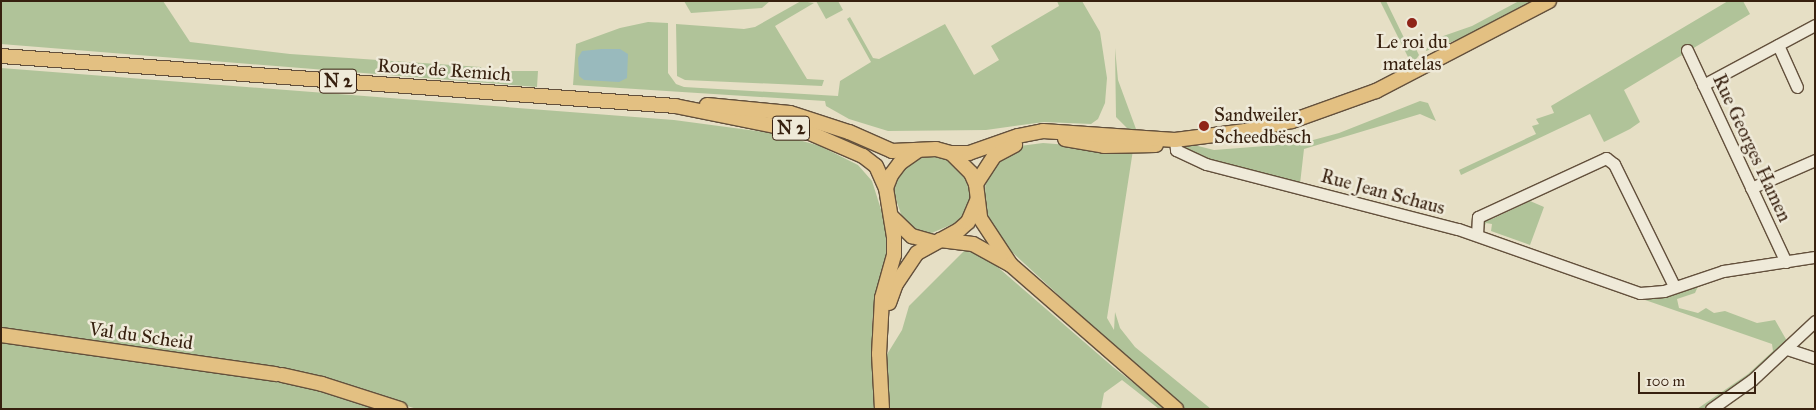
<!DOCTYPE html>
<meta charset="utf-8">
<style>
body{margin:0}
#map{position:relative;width:1816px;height:410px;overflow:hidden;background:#e6dfc5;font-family:"IM FELL Great Primer",serif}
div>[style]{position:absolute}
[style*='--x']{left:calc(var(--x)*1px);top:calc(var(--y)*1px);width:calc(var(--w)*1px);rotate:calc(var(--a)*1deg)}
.green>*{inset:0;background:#b0c399}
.water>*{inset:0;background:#99babd}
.roads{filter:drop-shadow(1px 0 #63503c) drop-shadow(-1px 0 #63503c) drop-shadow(0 1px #63503c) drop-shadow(0 -1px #63503c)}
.minor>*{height:11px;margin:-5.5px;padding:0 5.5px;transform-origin:5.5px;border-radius:5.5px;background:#efead9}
.major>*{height:14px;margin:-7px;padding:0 7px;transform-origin:7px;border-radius:7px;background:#e3c082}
.dots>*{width:14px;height:14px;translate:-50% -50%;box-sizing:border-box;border:2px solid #efead9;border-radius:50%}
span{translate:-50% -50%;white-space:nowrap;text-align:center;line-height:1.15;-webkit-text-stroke:5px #efead9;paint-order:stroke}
.shield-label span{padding:1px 4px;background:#efead9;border:1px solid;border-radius:4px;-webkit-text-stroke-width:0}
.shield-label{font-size:18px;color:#37200f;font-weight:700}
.poi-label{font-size:19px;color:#37200f}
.left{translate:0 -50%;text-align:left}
.street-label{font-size:19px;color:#37200f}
.frame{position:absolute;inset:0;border:2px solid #37200f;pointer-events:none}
.scale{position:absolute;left:1638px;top:372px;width:118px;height:22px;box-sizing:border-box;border:2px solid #37200f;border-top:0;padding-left:6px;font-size:15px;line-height:18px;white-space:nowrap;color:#37200f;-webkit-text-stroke:4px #efead9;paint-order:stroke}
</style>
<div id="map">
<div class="green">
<i style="clip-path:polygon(1px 1px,163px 1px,190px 42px,290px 54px,481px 67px,482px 71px,538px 71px,537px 87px,1px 44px)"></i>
<i style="clip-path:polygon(684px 1px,770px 1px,762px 8px,691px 13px)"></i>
<i style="clip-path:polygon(801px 1px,814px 3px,775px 26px,807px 79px,824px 80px,822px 86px,685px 80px,677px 76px,676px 24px,744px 29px,755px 27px)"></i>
<i style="clip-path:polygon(816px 1px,838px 1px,843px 10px,826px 19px)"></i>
<i style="clip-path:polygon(1057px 1px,1082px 1px,1100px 32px,1107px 78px,1105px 103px,1098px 119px,1091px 124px,1044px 122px,986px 130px,888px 131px,849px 119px,826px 106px,825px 101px,573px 85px,576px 44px,620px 28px,648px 22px,668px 23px,668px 73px,676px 84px,684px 87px,838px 96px,840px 81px,871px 62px,847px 19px,850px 17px,873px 58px,879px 59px,945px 24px,974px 75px,999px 60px,991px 46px,1059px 6px)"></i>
<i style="clip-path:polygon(1380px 1px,1386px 1px,1407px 44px,1412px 41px,1419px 55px,1415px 61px,1411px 63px)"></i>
<i style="clip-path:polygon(1519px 1px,1533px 1px,1468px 36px,1426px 51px,1429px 41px,1472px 26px)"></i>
<i style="clip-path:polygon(1728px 1px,1743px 1px,1750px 14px,1624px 90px,1640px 122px,1630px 129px,1604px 142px,1590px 114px,1461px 175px,1459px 170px,1536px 134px,1532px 126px,1539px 124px,1536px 119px,1554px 113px,1551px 106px)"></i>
<i style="clip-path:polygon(1115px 48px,1118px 80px,1136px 129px,1129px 130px,1116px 117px)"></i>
<i style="clip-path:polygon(1px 68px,674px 120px,778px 134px,820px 146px,858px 165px,872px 181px,889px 235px,890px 246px,872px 321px,874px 409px,417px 409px,283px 368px,1px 329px)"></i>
<i style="clip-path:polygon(1420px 101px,1428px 103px,1436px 121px,1420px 114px,1304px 149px,1300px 184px,1226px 166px,1184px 151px,1186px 143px,1214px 150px,1302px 143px,1339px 133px)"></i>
<i style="clip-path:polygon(1043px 143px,1133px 150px,1107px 318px,1114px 330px,1115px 312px,1120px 328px,1135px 347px,1211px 409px,1182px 409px,1012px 252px,993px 230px,984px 212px,986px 172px,996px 159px,1020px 146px)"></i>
<i style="clip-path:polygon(940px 155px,951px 160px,967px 177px,971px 201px,960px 221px,927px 235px,916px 231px,902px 217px,892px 188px,893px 178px,916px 157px)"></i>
<i style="clip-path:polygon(1530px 201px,1544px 207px,1530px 245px,1491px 231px,1492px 224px,1486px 223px,1484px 228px,1482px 225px,1483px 219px,1492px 219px)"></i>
<i style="clip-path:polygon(1432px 226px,1624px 293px,1699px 284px,1695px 293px,1677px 299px,1679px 308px,1698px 313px,1706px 308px,1714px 313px,1725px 311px,1757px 323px,1775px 320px,1787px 341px,1772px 360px,1705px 409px,1697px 409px,1748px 374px,1773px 351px,1772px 344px)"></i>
<i style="clip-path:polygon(968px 247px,978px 250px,1113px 367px,1167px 409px,1159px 409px,1122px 380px,1104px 393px,1101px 409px,890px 409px,886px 356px,902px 330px,909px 306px)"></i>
<i style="clip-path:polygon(1px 341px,290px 381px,385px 409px,1px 409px)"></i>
</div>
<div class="water">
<i style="clip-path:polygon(602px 49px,620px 49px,628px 54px,627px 78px,619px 82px,584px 80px,579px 76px,578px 58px,582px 51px)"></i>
</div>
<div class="roads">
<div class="minor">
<i style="--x:1778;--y:45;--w:46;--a:65.7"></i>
<i style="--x:1687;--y:50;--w:234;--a:65"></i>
<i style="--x:1703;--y:85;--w:127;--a:-28.2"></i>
<i style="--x:1175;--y:140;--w:10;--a:84"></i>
<i style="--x:1176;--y:150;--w:33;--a:25"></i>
<i style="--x:1206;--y:164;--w:260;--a:14.5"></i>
<i style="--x:1458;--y:229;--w:193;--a:19.4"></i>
<i style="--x:1640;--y:293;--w:24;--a:-5"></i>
<i style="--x:1664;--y:291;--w:62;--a:-18.7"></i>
<i style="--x:1723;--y:271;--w:93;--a:-8.7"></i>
<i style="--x:1751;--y:188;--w:70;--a:-23.6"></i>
<i style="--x:1477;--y:235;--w:18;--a:-87"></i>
<i style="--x:1478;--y:217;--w:141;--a:-24.7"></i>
<i style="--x:1606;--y:158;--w:10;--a:37"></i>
<i style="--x:1614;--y:164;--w:136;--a:63.8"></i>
<i style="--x:1787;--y:349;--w:29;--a:18"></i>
<i style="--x:1711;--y:409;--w:50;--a:-35.3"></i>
<i style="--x:1752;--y:380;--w:86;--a:-43.1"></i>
</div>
<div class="major">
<i style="--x:1;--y:56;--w:676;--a:4.24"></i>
<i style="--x:675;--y:106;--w:138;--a:11.3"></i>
<i style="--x:810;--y:133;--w:58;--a:23.5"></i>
<i style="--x:863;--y:156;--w:16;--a:38"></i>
<i style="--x:876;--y:166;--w:24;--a:66"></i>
<i style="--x:707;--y:105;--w:83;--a:5.5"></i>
<i style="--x:790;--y:113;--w:62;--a:17.9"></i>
<i style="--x:849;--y:132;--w:47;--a:23.8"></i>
<i style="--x:892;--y:151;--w:44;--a:-2.6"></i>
<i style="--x:936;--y:149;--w:16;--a:15"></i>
<i style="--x:951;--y:153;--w:28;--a:45"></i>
<i style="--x:971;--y:173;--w:12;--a:66"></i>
<i style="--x:976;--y:184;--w:34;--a:83"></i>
<i style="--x:980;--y:218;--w:56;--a:56.6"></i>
<i style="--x:1065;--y:139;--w:40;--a:10"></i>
<i style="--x:1104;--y:146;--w:52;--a:-1.1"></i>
<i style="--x:951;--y:153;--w:18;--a:0"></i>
<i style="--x:969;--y:153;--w:52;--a:-19.1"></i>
<i style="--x:1018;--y:136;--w:25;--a:-11"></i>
<i style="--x:1043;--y:131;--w:132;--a:3.9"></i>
<i style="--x:1175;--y:140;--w:71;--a:-7.3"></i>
<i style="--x:1245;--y:131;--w:48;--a:-12"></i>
<i style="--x:1292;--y:121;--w:89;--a:-19.7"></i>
<i style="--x:1376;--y:91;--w:195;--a:-27.5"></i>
<i style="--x:976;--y:184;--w:33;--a:-57"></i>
<i style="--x:994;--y:156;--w:24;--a:-28"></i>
<i style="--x:892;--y:217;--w:28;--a:44"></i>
<i style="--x:912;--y:236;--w:22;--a:16"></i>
<i style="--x:940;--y:240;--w:33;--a:7"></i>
<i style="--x:973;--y:244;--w:43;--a:28.9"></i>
<i style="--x:1011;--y:265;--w:219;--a:41.1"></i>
<i style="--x:889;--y:303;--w:20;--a:-70"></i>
<i style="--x:896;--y:284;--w:37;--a:-56"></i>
<i style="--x:917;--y:253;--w:48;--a:-28.7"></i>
<i style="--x:959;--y:230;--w:12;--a:-42"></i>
<i style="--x:968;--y:222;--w:23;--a:-67"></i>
<i style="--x:1;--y:335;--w:278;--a:8.1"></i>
<i style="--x:282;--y:375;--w:41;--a:12.7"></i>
<i style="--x:322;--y:384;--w:82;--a:17.8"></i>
<i style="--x:882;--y:409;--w:55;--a:-93.1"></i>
<i style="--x:879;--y:354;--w:56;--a:-86.9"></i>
<i style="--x:882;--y:298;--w:45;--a:-74.4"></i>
<i style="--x:894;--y:255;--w:18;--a:-90"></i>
<i style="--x:894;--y:237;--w:50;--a:-99.3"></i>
<i style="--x:886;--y:188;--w:14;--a:-69"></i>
<i style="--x:891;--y:175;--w:15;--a:-53"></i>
<i style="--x:900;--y:163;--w:21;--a:-35"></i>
</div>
</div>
<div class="dots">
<i style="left:1412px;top:23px;background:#8f2418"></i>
<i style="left:1204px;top:126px;background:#8f2418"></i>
</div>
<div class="shield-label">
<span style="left:338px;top:81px">N 2</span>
<span style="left:791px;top:128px">N 2</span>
</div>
<div class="poi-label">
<span style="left:1412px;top:53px">Le roi du<br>matelas</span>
<span class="left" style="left:1214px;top:126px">Sandweiler,<br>Scheedbësch</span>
</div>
<div class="street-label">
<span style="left:444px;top:70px;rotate:4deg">Route de Remich</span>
<span style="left:1752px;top:148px;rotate:65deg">Rue Georges Hamen</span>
<span style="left:1383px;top:192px;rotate:15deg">Rue Jean Schaus</span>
<span style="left:141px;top:336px;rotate:8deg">Val du Scheid</span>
</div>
<div class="frame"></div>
<div class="scale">100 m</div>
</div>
